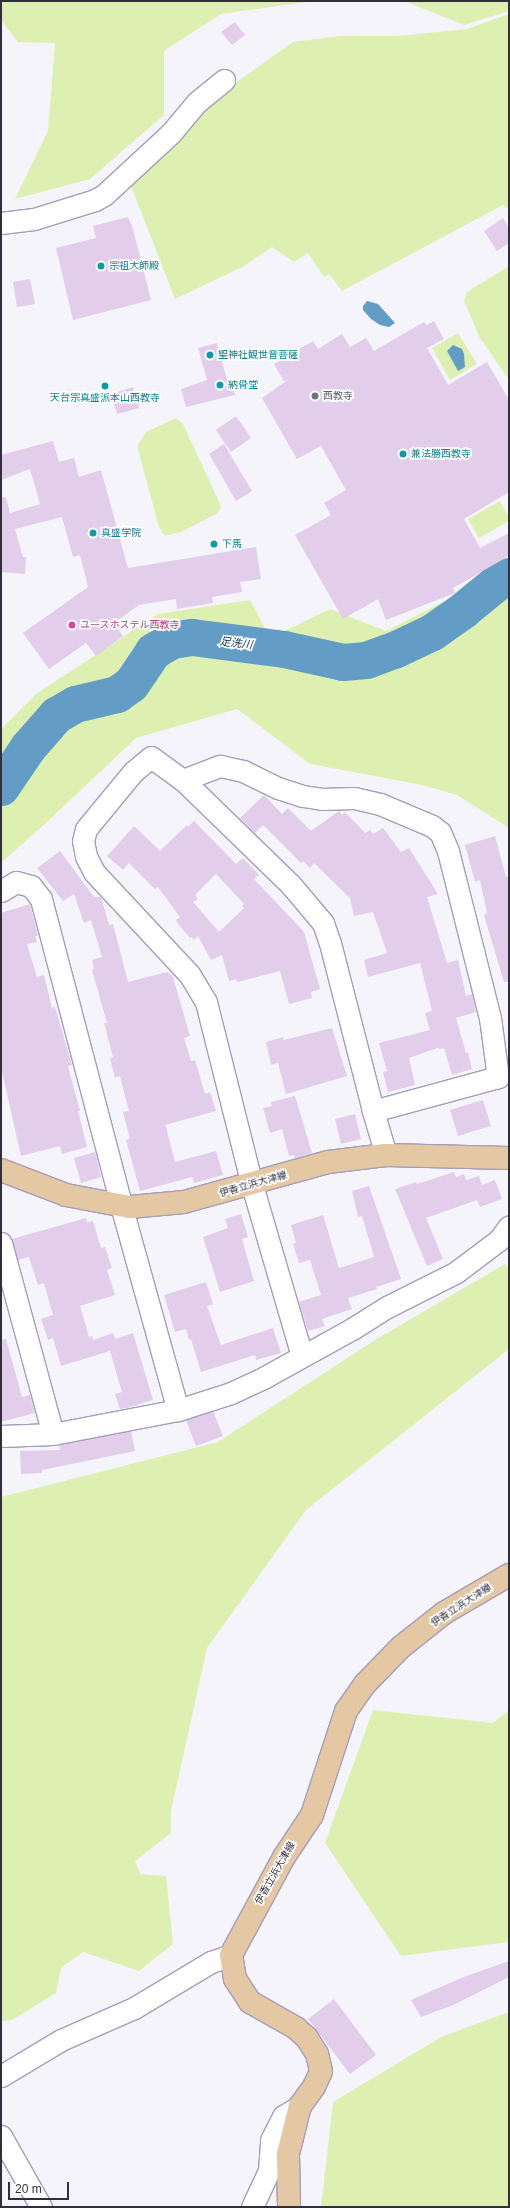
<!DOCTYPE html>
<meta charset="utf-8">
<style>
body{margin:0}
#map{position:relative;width:510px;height:2208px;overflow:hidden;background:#f6f4fb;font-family:Arial,"Noto Sans JP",sans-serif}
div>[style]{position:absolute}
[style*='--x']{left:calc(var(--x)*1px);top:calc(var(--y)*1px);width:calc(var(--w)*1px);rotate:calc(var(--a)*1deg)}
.green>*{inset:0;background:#ddf0b1}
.water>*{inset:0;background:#639cc5}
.river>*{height:37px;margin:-18.5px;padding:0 18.5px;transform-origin:18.5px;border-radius:18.5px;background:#639cc5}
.building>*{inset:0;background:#e2cdea}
.roads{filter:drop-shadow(1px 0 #a69cbb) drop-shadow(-1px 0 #a69cbb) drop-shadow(0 1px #a69cbb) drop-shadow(0 -1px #a69cbb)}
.minor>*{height:21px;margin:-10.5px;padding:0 10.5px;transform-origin:10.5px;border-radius:10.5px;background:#fff}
.primary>*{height:22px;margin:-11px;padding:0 11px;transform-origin:11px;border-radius:11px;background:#e3c8a3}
.dots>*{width:11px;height:11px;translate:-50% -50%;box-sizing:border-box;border:2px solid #fff;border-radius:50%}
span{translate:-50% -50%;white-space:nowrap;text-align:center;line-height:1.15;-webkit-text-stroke:3.5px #fff;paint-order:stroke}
.culture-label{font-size:10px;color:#0d838f}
.left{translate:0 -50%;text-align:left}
.worship-label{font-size:10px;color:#5b616d}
.hotel-label{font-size:10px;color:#b23c85}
.street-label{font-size:10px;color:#322e3b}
.water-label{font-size:11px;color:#14405d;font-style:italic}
.frame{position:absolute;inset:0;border:2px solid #322e3b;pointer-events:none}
.scale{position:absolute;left:8px;top:2182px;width:61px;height:18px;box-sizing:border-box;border:2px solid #322e3b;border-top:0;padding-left:5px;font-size:12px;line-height:14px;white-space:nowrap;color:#322e3b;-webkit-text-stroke:3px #fff;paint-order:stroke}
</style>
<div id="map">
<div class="green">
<i style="clip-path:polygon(1px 1px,314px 1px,221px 14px,164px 51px,164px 115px,90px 179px,15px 199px,48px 131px,55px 43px,18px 42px,1px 20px)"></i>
<i style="clip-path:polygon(404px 1px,509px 1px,509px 11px,464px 25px)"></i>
<i style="clip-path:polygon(509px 14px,509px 210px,503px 205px,342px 291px,329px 274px,324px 277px,308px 253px,294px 262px,272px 247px,244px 266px,175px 299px,129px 181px,206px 104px,293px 42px,340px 36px,398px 36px,467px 29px)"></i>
<i style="clip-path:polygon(509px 266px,509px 380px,480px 338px,464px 301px,467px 292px)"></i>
<i style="clip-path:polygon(458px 333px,477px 364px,450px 380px,432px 348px)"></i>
<i style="clip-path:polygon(176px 418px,183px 424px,221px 506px,218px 513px,181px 532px,165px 536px,159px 527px,137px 446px,146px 432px)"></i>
<i style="clip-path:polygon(500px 501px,509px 517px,509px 521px,479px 538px,468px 519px)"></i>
<i style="clip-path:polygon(509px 568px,509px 828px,457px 795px,422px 785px,310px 764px,237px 709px,136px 738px,46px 823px,1px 863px,1px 729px,36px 694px,158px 614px,250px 600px,270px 638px,330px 609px,386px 631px)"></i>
<i style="clip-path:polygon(505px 1264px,509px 1269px,509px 1349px,306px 1510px,207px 1648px,171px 1811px,171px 1833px,135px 1861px,140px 1874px,166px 1876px,173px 1944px,139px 1971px,83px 1952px,61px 1968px,56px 1993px,12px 2020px,1px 2021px,1px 1497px,218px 1442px,375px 1340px)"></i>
<i style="clip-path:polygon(373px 1710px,493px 1723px,509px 1710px,509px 1942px,401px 1956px,325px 1843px)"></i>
<i style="clip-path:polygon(509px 2012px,509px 2207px,321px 2207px,333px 2102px,441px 2037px)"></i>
</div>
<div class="water">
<i style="clip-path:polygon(367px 301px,378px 304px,395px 323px,389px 327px,380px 325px,371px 319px,363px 310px,363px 306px)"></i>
<i style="clip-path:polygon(453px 345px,462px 349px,464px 354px,465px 367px,458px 371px,447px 351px)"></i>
</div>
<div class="river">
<i style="--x:1;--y:787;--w:48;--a:-56"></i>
<i style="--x:28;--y:747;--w:43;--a:-48.8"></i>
<i style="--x:56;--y:715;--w:22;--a:-30"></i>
<i style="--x:75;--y:704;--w:43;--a:-13.4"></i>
<i style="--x:117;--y:694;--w:17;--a:-36"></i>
<i style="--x:131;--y:684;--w:40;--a:-56"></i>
<i style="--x:153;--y:651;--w:22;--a:-30"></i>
<i style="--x:172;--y:640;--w:20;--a:-9"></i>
<i style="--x:192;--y:637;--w:93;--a:7.4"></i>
<i style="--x:284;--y:649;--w:60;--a:12.4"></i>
<i style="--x:343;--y:662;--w:23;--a:-5"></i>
<i style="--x:366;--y:660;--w:30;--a:-20"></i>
<i style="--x:394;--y:650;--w:42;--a:-25.3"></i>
<i style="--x:432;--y:632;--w:38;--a:-35"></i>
<i style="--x:463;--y:610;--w:43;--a:-39.3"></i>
<i style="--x:496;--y:583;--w:15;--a:-28"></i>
</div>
<div class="building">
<i style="clip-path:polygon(235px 22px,245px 35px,232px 45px,221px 32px)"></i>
<i style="clip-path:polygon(128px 217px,133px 229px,151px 300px,73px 320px,56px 248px,96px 238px,93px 226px)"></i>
<i style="clip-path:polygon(503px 218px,509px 228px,509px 243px,497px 251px,484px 231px)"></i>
<i style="clip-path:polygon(30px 279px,35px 304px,17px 307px,13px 282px)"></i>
<i style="clip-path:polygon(434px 321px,444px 339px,427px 348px,448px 385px,487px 362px,509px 400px,509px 492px,464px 519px,480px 548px,509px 533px,509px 556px,453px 588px,455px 593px,386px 620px,378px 599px,343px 619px,295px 535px,331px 515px,324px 503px,346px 490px,321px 446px,297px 459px,262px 398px,289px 379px,284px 381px,274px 364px,313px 341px,318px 349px,342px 334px,350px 347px,366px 338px,374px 351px,424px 322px,427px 325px)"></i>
<i style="clip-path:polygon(217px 343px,227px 380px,231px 379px,235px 395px,186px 407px,181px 389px,207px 380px,198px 348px)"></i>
<i style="clip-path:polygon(133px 387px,139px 408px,117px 414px,111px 394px)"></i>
<i style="clip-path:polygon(236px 416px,251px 438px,231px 452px,216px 430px)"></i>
<i style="clip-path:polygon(53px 441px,59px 462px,74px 458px,79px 477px,101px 470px,128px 568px,256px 547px,261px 579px,240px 582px,242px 592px,212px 597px,213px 603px,177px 609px,176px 599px,139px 605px,114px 623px,123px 636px,96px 656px,86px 643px,49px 669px,23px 633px,88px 587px,80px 555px,73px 557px,62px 517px,15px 529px,23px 557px,26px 557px,25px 574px,1px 572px,1px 497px,6px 497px,10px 513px,40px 504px,30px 469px,1px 480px,1px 455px)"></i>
<i style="clip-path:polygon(224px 444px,252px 491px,236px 501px,209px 454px)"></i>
<i style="clip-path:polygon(264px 795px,282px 814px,288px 808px,311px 831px,339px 811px,342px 815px,345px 812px,365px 833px,370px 830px,373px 834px,383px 828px,401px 852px,409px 848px,438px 894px,427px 897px,447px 963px,458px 960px,466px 996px,472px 994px,476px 1012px,456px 1018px,466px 1053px,468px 1052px,472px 1069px,452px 1075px,444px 1048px,439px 1049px,438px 1048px,409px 1058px,415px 1085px,388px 1092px,383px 1072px,387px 1071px,379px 1043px,430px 1030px,425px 1013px,432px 1011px,420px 963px,368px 977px,364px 960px,387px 953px,373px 912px,354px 916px,350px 898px,314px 863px,310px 868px,303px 861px,301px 863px,263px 825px,255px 833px,240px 818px)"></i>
<i style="clip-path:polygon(evenodd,194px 821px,236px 864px,243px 858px,259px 875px,254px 879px,304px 932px,320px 989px,311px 992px,312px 998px,289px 1004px,280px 971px,237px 982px,236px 979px,229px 981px,222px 955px,211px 960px,198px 936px,194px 940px,192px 937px,190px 938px,178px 924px,176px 920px,180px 917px,158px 887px,155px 889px,129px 863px,123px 870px,107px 856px,134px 826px,160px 851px,187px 825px,188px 827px,194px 821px,216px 874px,244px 904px,242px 906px,244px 908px,219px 932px,193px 902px,198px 899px,195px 895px,216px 874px)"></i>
<i style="clip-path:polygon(495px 836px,506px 877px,509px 876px,509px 982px,504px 982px,484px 915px,487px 913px,480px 880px,475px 882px,465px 845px)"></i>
<i style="clip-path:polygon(60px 851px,94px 897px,101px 897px,109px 925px,113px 924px,128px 982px,167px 972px,173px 977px,190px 1036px,184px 1038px,191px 1061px,195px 1060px,205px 1094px,210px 1092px,216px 1111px,165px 1125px,166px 1127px,175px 1162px,216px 1151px,223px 1175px,194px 1183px,192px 1177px,140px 1191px,126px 1140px,130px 1139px,123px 1112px,129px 1111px,120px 1076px,115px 1078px,110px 1058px,113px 1057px,104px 1023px,107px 1023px,92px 970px,94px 969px,92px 960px,102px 957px,91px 920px,84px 923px,74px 894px,63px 901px,37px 868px)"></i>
<i style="clip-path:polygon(30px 904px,38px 936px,35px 936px,37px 942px,27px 944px,37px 977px,44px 975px,52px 1008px,55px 1007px,72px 1065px,68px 1066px,80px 1111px,78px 1111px,87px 1147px,62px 1154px,60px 1146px,21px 1156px,1px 1067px,1px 913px)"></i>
<i style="clip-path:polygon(332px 1028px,347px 1076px,286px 1094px,278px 1063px,271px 1065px,266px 1042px,283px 1037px,284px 1040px)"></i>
<i style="clip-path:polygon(295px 1096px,312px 1153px,295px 1158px,294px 1155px,289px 1156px,282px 1129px,270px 1133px,263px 1108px,272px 1106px,271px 1102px)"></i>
<i style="clip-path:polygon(483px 1100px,491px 1126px,458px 1136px,450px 1110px)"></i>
<i style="clip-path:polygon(355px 1114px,361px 1139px,341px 1144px,335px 1119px)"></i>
<i style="clip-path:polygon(95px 1152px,101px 1177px,81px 1183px,74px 1158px)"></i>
<i style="clip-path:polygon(454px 1172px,456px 1177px,464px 1174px,466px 1180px,479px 1176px,482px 1185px,495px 1180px,502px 1199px,480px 1207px,477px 1200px,426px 1218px,443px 1259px,427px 1266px,395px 1189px,416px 1182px,417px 1184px)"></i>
<i style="clip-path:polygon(369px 1186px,401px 1279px,376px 1287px,377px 1289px,348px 1298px,352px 1309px,322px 1319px,325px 1326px,308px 1331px,299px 1302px,321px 1295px,310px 1260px,299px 1263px,293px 1244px,296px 1243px,291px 1225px,323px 1215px,339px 1268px,374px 1257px,362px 1216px,358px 1217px,352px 1191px)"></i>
<i style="clip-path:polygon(241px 1214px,248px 1237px,242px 1239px,254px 1281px,220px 1292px,203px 1237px,228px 1228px,225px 1219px)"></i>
<i style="clip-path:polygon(86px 1218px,87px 1222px,93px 1221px,101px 1248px,105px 1247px,112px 1268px,107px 1270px,115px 1295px,80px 1306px,89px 1337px,92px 1336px,93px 1340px,113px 1333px,115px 1339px,133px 1333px,153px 1400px,127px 1408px,120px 1409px,115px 1394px,122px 1392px,110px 1351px,61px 1366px,53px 1338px,48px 1340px,41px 1319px,53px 1315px,44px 1283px,38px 1285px,29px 1257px,18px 1260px,12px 1239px)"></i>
<i style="clip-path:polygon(206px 1282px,213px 1304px,207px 1306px,221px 1345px,273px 1328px,281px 1353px,256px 1360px,255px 1355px,201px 1372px,191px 1339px,189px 1340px,186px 1329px,175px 1332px,164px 1295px)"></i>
<i style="clip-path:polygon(6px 1339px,22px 1397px,30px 1395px,35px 1413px,1px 1422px,1px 1340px)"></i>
<i style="clip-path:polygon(213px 1411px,223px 1436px,196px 1446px,186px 1420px)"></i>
<i style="clip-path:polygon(131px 1431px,135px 1451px,42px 1470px,42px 1473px,21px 1474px,20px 1451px,60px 1450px,59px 1445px)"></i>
<i style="clip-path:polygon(509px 1961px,509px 1977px,451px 2006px,421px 2017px,411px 2000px,466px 1976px)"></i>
<i style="clip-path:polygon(334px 1999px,376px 2055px,350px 2074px,308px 2019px)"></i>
</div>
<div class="roads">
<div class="minor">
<i style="--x:1;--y:223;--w:33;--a:-7"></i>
<i style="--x:34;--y:219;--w:64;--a:-17.3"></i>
<i style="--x:95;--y:200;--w:10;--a:-29"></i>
<i style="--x:104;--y:195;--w:91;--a:-42.8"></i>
<i style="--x:171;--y:133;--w:40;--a:-50"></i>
<i style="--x:197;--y:102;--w:35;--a:-39"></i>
<i style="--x:183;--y:780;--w:151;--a:44.2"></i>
<i style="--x:291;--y:885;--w:50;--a:49.9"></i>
<i style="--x:323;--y:923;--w:21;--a:71"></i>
<i style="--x:330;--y:943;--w:173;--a:75.6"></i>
<i style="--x:1;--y:891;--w:17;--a:-31"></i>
<i style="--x:16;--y:882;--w:16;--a:15"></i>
<i style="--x:31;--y:886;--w:16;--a:52"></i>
<i style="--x:41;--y:899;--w:316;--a:75.3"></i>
<i style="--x:121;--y:1205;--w:213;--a:74.5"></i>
<i style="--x:1;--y:1243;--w:198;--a:74.8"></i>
<i style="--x:302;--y:1356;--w:178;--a:-106.3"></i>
<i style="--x:252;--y:1185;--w:189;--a:-104.1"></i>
<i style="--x:206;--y:1002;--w:33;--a:-121"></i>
<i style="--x:189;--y:974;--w:139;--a:-133"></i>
<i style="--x:94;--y:872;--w:18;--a:-117"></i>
<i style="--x:86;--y:856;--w:15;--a:-101"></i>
<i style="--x:83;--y:841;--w:12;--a:-76"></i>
<i style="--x:86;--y:829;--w:74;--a:-50.5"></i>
<i style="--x:133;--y:772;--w:23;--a:-40"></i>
<i style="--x:151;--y:757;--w:39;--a:36"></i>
<i style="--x:183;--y:780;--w:40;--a:-21"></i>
<i style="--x:220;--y:766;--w:24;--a:12"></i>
<i style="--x:243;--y:771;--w:39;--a:26"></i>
<i style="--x:278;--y:788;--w:26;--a:18"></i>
<i style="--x:303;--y:796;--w:19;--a:9"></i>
<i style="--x:322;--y:799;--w:32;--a:-2"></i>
<i style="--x:354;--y:798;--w:27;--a:13"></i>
<i style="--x:380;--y:804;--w:56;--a:22.9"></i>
<i style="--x:432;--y:826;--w:10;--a:37"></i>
<i style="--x:440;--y:832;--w:21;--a:67"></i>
<i style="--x:448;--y:851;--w:172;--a:75.9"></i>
<i style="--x:490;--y:1018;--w:60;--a:82.3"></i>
<i style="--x:498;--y:1077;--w:130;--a:164.8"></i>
<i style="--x:373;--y:1111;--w:46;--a:73.5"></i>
<i style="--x:1;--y:1436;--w:52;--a:-2.2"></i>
<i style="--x:53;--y:1434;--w:127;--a:-10.9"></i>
<i style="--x:178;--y:1410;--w:56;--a:-17.8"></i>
<i style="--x:231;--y:1393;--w:38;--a:-25"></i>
<i style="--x:265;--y:1377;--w:99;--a:-28.9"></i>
<i style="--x:352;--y:1329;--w:41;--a:-32.2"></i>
<i style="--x:387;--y:1307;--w:76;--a:-26.6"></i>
<i style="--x:455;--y:1273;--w:55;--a:-36.9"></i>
<i style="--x:499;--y:1240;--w:17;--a:-54"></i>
<i style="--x:1;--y:2076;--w:70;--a:-31"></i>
<i style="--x:61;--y:2040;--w:80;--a:-23.7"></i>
<i style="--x:134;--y:2008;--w:90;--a:-30.9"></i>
<i style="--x:211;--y:1962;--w:21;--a:-19"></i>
<i style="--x:1;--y:2136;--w:81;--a:60.6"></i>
<i style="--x:252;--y:2207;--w:40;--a:-65"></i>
<i style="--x:269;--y:2171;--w:31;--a:-86"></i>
<i style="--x:271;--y:2140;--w:27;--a:-63"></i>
<i style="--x:283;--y:2116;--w:20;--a:-30"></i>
</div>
<div class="primary">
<i style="--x:1;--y:1170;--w:70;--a:21"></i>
<i style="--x:66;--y:1195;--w:65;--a:10.6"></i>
<i style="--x:130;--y:1207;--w:54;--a:-5.3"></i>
<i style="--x:184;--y:1202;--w:149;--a:-15.5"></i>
<i style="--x:328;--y:1162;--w:58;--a:-6.9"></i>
<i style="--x:386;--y:1155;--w:123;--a:1.4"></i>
<i style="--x:289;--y:2207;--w:53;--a:-91.1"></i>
<i style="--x:288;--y:2154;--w:49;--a:-76"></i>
<i style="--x:300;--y:2106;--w:24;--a:-54"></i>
<i style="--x:314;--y:2087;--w:17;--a:-66"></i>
<i style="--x:321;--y:2071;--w:17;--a:-103"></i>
<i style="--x:317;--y:2054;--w:19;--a:-122"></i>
<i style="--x:307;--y:2038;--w:15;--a:-138"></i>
<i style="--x:296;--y:2028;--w:53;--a:-150.5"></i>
<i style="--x:250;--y:2002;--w:27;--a:-123"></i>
<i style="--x:235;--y:1979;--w:24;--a:-99"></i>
<i style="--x:231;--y:1955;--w:111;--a:-61.6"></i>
<i style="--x:284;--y:1857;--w:50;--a:-56.3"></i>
<i style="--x:312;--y:1815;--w:109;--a:-71.9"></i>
<i style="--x:346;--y:1711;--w:33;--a:-55"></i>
<i style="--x:365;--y:1684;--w:52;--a:-45.8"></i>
<i style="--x:401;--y:1647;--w:55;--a:-38.3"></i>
<i style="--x:444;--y:1613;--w:75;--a:-30.3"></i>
</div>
</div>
<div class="dots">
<i style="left:101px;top:266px;background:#0f9aa8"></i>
<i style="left:210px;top:355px;background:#0f9aa8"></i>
<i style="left:220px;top:385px;background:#0f9aa8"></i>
<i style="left:105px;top:386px;background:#0f9aa8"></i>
<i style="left:315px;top:396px;background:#6b7280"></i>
<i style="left:403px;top:454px;background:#0f9aa8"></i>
<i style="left:93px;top:533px;background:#0f9aa8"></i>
<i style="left:214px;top:544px;background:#0f9aa8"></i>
<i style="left:72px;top:625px;background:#d1479c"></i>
</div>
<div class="culture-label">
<span class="left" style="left:109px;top:266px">宗祖大師殿</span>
<span class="left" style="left:218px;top:355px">聖神社観世音菩薩</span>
<span class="left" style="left:228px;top:385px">納骨堂</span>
<span style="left:105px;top:398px">天台宗真盛派本山西教寺</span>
<span class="left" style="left:411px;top:454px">兼法勝西教寺</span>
<span class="left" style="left:101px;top:533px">真盛学院</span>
<span class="left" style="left:222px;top:544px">下馬</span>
</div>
<div class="worship-label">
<span class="left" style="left:323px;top:396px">西教寺</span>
</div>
<div class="hotel-label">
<span class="left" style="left:80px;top:625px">ユースホステル西教寺</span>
</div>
<div class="street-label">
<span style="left:253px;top:1184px;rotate:-16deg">伊香立浜大津線</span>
<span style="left:461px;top:1605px;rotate:-33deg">伊香立浜大津線</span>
<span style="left:275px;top:1873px;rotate:-60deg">伊香立浜大津線</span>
</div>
<div class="water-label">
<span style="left:236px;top:643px;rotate:7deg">足洗川</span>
</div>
<div class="frame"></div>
<div class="scale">20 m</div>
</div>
